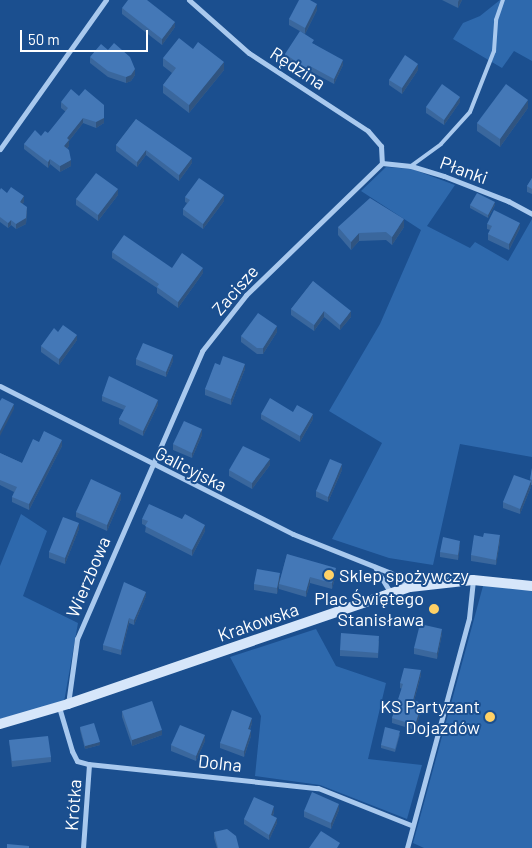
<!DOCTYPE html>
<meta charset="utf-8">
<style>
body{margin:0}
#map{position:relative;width:532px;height:848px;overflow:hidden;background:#1b4f8f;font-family:Barlow,sans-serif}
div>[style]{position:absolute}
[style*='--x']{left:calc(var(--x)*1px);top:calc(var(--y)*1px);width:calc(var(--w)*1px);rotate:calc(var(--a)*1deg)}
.green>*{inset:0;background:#2e69ad}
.lane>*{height:4px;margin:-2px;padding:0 2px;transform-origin:2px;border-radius:2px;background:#a9c9ee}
.street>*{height:5px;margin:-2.5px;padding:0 2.5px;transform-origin:2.5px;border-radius:2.5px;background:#a9c9ee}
.secondary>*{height:10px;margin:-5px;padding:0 5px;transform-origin:5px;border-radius:5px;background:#d6e6fa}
.wall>*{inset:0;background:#3a679d}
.shaded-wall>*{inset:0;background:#305480}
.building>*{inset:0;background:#4478b7}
.dots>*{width:14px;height:14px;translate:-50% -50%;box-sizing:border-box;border:2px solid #1b4f8f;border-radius:50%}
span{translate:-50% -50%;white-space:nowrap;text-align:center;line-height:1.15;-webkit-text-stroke:4px #1b4f8f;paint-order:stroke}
.street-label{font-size:18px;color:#fff}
.poi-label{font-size:18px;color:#fff}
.left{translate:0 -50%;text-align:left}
.right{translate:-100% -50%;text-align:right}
.scale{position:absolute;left:20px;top:30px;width:128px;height:22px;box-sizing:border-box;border:2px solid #fff;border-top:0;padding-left:6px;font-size:15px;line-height:18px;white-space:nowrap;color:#fff;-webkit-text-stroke:4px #1b4f8f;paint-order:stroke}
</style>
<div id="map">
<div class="green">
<i style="clip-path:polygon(500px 0,532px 0,532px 61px,514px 51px,502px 68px,453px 39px,463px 23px,480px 16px)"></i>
<i style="clip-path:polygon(386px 167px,412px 169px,455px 185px,427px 226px,470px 248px,475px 242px,508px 261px,532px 219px,532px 457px,460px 444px,433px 565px,389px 558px,332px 539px,382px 443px,329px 411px,380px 324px,421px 230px,361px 191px)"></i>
<i style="clip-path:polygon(21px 514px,47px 531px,23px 596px,78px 623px,64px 702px,0 719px,0 566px)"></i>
<i style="clip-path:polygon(497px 585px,532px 590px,532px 848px,424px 848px,413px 843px,483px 586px)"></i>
<i style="clip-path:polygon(316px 629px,336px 666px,386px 683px,368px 759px,422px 765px,407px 819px,320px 785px,255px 776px,261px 716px,230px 657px)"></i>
</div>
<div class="lane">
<i style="--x:411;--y:166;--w:37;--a:-36"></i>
<i style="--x:441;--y:144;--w:43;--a:-47.8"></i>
<i style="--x:470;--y:112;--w:66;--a:-68.5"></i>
<i style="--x:494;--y:51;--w:31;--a:-86"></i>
<i style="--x:496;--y:20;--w:21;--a:-71"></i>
</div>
<div class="street">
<i style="--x:189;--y:0;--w:80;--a:41.5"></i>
<i style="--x:249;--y:53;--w:142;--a:33.2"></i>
<i style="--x:368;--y:131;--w:20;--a:49"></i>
<i style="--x:381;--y:146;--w:17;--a:87"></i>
<i style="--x:0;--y:149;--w:183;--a:-54.6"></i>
<i style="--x:382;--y:163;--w:29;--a:6"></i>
<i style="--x:411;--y:166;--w:34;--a:17"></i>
<i style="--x:444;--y:176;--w:69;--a:21.3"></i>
<i style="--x:508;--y:201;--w:27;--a:28"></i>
<i style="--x:0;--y:386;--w:328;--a:26.8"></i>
<i style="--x:293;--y:534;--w:105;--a:21.7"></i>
<i style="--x:391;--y:573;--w:23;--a:34"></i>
<i style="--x:375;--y:567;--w:31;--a:59"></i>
<i style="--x:68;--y:704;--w:66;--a:-82.1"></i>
<i style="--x:77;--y:639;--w:314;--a:-66.5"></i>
<i style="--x:202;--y:351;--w:71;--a:-51.8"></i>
<i style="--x:246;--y:295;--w:190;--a:-44.1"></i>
<i style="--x:59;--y:707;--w:46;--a:73.5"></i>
<i style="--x:72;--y:751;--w:11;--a:63"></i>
<i style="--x:77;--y:761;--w:11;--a:15"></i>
<i style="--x:88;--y:764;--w:231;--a:6"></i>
<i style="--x:318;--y:788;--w:100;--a:21.7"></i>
<i style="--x:83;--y:848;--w:84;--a:-85.9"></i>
<i style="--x:407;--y:848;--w:238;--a:-74.9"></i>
<i style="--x:469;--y:618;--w:38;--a:-84"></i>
</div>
<div class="secondary">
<i style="--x:0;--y:724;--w:71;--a:-16.4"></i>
<i style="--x:68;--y:704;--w:361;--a:-18.9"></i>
<i style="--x:410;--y:587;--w:63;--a:-6.3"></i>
<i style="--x:473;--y:580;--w:59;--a:5.8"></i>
</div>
<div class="wall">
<i style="clip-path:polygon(442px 0,462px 0,458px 8px)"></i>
<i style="clip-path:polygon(122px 8px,175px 27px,162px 45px,122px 14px)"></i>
<i style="clip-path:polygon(317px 10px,305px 34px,289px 25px,289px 19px)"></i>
<i style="clip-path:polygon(314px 44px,343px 65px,334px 84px,308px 70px,306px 74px,285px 60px,285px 54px)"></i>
<i style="clip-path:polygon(193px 49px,224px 70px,189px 113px,163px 93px,163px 85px,172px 73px,163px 66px,163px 58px)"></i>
<i style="clip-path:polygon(90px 57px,135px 75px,131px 81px,126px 83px,108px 77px,90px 63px)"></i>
<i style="clip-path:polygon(418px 70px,402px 94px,389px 85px,389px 80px)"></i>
<i style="clip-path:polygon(61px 102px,104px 123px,96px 128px,83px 123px,69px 141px,69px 146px,67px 149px,71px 166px,60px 172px,50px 164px,48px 168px,24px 149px,24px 144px,48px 133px,66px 112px,61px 108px)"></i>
<i style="clip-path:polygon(460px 102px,444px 125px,426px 113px,426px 107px)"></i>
<i style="clip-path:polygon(528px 108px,500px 147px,477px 131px,477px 123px)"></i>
<i style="clip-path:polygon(136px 119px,192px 163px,179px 181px,146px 155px,137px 167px,116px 151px,116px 145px)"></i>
<i style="clip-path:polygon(532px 178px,532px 194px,527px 192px,527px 186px)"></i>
<i style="clip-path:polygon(0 190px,24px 202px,22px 204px,27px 213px,26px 224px,16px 229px,11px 225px,8px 228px,0 222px)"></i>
<i style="clip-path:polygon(118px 195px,98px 221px,76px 205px,76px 199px)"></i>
<i style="clip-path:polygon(185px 197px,224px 201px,203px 229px,183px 215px,183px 209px,187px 203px,185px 202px)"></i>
<i style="clip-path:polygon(470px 205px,495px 205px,488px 218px,470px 208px)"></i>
<i style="clip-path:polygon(487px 224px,520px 228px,509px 250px,488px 240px,488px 234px,490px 230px,487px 229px)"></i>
<i style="clip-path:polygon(338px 227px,404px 227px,392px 245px,386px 240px,359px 241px,351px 250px,338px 235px)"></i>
<i style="clip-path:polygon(112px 252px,172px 268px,203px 273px,178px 308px,157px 293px,157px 288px,112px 258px)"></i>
<i style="clip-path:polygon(313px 281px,351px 317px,340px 330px,324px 317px,314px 331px,291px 315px,291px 309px)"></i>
<i style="clip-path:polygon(58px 332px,77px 340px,59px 365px,41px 352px,41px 346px)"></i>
<i style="clip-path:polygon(277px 332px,263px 354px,257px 354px,241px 342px,241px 336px)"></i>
<i style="clip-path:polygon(136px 359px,173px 361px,166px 377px,136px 365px)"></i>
<i style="clip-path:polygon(220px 365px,245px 369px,231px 405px,205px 395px,205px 389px)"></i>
<i style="clip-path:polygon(102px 396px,158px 405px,143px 436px,119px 424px,119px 419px,124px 410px,102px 401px)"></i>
<i style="clip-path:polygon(293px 412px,313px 419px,300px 442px,261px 419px,261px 414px)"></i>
<i style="clip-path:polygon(202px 435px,192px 458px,173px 450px,173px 444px)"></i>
<i style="clip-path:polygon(39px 442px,62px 446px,29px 510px,12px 502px,12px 497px,14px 492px,0 485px,0 453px,22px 463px)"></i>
<i style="clip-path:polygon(270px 465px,252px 489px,229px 476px,229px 470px)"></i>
<i style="clip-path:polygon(532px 468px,532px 485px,531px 485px,531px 487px,520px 514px,503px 508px,503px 502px,530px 481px)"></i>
<i style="clip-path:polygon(342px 470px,328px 502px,316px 497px,316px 491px)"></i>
<i style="clip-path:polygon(121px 499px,107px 531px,76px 517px,76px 512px)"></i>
<i style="clip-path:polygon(142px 519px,205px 531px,192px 556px,145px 532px,146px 526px,142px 524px)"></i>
<i style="clip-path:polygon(79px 529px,65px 564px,49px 558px,49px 552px)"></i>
<i style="clip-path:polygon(483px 537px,500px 541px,496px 565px,471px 561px,471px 555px)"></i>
<i style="clip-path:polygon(460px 546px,458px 560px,440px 557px,440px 552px)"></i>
<i style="clip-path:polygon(287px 554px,336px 574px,332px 589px,310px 583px,306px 597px,279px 589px,279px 584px)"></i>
<i style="clip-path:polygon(280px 579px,277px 594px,254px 590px,254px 584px)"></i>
<i style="clip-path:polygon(146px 596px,134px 625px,129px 623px,121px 655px,103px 650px,103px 645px)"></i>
<i style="clip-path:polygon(442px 634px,437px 659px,414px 654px,414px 648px)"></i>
<i style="clip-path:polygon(379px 641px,378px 658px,340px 656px,340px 650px)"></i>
<i style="clip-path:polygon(421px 675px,414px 701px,422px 708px,415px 730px,392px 723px,392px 718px,402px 689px,400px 688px,400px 683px)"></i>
<i style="clip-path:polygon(122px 711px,162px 735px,132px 746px,122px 717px)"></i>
<i style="clip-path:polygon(252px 723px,250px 730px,251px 736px,244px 757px,220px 748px,220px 743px)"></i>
<i style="clip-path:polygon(80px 727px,100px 745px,85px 749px,80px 730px)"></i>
<i style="clip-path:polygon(400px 734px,395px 752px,381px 748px,381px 745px)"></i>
<i style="clip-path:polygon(9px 740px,51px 757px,51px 762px,12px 767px)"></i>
<i style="clip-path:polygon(205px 741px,196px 761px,171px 751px,171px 745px)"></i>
<i style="clip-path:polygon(339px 810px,331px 829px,304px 817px,304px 811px)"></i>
<i style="clip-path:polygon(274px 812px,273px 816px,277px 823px,269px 840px,244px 824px,244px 819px)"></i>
<i style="clip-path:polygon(214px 832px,239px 848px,217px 848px,214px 838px)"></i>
</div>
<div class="shaded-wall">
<i style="clip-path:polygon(459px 0,462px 0,458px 8px,458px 2px)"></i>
<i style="clip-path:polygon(317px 4px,317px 10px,305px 34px,305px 28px)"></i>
<i style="clip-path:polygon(175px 22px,175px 27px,162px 45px,162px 39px)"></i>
<i style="clip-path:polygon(343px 60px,343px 65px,334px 84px,334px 79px)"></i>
<i style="clip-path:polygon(224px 62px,224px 70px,189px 113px,189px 105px)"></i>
<i style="clip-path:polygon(418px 64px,418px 70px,402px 94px,402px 88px)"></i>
<i style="clip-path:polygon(308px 65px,308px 70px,306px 74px,306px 68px)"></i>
<i style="clip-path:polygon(135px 69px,135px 75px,131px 81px,126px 83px,126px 77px)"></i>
<i style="clip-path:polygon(460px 97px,460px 102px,444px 125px,444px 120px)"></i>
<i style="clip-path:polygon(528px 100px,528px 108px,500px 147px,500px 139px)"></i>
<i style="clip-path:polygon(104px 111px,104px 123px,96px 128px,96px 122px)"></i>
<i style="clip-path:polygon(83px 118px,83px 123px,69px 141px,69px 146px,64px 152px,64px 146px,67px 138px)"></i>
<i style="clip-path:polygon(146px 150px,146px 155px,137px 167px,137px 162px)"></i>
<i style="clip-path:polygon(192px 158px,192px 163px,179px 181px,179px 175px)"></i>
<i style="clip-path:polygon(50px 159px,50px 164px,48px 168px,48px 162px)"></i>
<i style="clip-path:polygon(71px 160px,71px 166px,60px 172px,60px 166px)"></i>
<i style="clip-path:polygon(118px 189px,118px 195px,98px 221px,98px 215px)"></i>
<i style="clip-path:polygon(224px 195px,224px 201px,203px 229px,203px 224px)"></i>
<i style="clip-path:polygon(24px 196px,24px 202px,20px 207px,20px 202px)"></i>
<i style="clip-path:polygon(495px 202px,495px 205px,488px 218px,488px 215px)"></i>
<i style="clip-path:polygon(27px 207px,26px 224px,16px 229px,16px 224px)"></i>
<i style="clip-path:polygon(404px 219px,404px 227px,392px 245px,392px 237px)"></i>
<i style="clip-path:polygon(11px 220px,11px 225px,8px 228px,8px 223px)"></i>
<i style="clip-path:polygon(520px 223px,520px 228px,509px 250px,509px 244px)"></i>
<i style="clip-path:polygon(359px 233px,359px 241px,351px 250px,351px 242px)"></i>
<i style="clip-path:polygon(203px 268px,203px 273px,178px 308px,178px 302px)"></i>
<i style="clip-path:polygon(324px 311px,324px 317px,314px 331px,314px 325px)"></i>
<i style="clip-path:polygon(351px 311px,351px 317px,340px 330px,340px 325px)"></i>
<i style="clip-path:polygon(277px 326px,277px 332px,263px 354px,263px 348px)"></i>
<i style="clip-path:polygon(77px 335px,77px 340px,59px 365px,59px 359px)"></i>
<i style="clip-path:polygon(173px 355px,173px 361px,166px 377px,166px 372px)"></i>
<i style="clip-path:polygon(245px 364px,245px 369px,231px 405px,231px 399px)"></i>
<i style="clip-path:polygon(158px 400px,158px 405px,143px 436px,143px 431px)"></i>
<i style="clip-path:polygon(14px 404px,14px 409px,0 436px,0 431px)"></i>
<i style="clip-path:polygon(313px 414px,313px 419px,300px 442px,300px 436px)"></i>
<i style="clip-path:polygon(202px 429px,202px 435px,192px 458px,192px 453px)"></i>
<i style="clip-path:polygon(62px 440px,62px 446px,29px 510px,29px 504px)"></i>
<i style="clip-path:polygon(270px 459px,270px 465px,252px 489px,252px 483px)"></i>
<i style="clip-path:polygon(342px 464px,342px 470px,328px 502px,328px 497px)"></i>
<i style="clip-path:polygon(531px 481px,531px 487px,520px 514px,520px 509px)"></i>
<i style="clip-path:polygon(121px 493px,121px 499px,107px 531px,107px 525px)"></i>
<i style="clip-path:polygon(79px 523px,79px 529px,65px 564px,65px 558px)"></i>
<i style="clip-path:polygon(205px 525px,205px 531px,192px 556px,192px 550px)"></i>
<i style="clip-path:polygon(500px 535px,500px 541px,496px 565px,496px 560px)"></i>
<i style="clip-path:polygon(460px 541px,460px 546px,458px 560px,458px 555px)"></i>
<i style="clip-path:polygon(336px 568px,336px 574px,332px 589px,332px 583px)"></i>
<i style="clip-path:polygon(280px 573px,280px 579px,277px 594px,277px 588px)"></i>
<i style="clip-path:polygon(310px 577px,310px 583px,306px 597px,306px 591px)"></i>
<i style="clip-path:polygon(146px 592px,146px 596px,134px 625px,134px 620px)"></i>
<i style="clip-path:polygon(129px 618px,129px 623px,121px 655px,121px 650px)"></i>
<i style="clip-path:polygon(442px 629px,442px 634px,437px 659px,437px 653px)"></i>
<i style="clip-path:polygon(421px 670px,421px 675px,413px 705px,413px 700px)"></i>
<i style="clip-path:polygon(422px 703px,422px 708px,415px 730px,415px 725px)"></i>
<i style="clip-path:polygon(252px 718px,252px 723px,248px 735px,248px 729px)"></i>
<i style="clip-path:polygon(162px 730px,162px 735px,132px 746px,132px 740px)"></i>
<i style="clip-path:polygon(251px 730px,251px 736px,244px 757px,244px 751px)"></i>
<i style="clip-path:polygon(205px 735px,205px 741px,196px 761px,196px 756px)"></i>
<i style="clip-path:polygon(100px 742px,100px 745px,85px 749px,85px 746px)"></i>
<i style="clip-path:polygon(339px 804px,339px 810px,331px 829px,331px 823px)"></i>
<i style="clip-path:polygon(274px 806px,274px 812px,271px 821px,271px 815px)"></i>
<i style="clip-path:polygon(277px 818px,277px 823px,269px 840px,269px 835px)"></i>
</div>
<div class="building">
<i style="clip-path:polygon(128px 0,147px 0,175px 22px,162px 39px,122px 8px)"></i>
<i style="clip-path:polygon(299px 0,310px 0,317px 4px,305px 28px,289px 19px)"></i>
<i style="clip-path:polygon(300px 31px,314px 40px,312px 43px,343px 60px,334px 79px,308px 65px,306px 68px,285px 54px)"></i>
<i style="clip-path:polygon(179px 38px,193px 49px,198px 42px,224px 62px,189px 105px,163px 85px,176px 68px,163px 58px)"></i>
<i style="clip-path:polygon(114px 43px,130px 57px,135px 69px,131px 75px,126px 77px,108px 71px,90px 57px,101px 44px,108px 50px)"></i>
<i style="clip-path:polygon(405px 55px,418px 64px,402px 88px,389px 80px)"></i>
<i style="clip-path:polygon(442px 84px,460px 97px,444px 120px,426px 107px)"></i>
<i style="clip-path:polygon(506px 84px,528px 100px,500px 139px,477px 123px)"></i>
<i style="clip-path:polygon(71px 89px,79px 96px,85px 89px,104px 105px,104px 118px,96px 122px,83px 118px,67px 138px,69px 140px,64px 146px,69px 150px,71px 160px,60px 166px,50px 159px,48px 162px,24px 144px,35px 130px,41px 136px,45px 131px,48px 133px,68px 108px,61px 102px)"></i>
<i style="clip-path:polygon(136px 119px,192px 158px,179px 175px,146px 150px,137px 162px,116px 145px)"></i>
<i style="clip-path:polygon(96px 173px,118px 189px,98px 215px,76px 199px)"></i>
<i style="clip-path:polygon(199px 178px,224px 195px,203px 224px,183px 209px,190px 200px,185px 197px)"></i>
<i style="clip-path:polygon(532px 178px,532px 189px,527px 186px)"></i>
<i style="clip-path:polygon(11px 187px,24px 196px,20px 202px,27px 207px,26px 218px,16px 224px,11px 220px,8px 223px,0 217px,0 190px,1px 188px,7px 193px)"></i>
<i style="clip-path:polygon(477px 193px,495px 202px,488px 215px,470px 205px)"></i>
<i style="clip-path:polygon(370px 198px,404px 219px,392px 237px,386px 232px,359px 233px,351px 242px,338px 227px)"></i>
<i style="clip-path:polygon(494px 210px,520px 223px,509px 244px,488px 234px,492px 226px,487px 224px)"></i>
<i style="clip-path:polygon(124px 235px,172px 268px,182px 253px,203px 268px,178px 302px,157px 287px,159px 284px,112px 252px)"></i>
<i style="clip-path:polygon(313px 281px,351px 311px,340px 325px,324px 311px,314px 325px,291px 309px)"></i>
<i style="clip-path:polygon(258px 313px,277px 326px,263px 348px,257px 348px,241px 336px)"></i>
<i style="clip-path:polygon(63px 325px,77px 335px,59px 359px,41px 346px,54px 328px,58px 332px)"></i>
<i style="clip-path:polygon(143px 343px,173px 355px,166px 372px,136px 359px)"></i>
<i style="clip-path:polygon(223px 356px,245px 364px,231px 399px,205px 389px,215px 363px,220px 365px)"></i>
<i style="clip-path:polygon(109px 376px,158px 400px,143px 431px,119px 419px,126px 406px,102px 396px)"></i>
<i style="clip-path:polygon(2px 398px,14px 404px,0 431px,0 401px)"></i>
<i style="clip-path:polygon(270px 398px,293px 412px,297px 405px,313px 414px,300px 436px,261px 414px)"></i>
<i style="clip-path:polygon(184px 421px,202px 429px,192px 453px,173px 444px)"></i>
<i style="clip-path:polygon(44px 431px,62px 440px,29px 504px,12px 497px,17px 487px,0 480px,0 453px,22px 463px,33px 439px,39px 442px)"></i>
<i style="clip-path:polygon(243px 446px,270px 459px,252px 483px,229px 470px)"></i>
<i style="clip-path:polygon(330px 459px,342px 464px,328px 497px,316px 491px)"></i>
<i style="clip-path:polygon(532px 468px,532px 480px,530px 479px)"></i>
<i style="clip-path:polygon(514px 475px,531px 481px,520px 509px,503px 502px)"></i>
<i style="clip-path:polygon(91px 479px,121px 493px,107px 525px,76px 512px)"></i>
<i style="clip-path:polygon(149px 504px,182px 519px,185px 514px,205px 525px,192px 550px,145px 526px,148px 521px,142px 519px)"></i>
<i style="clip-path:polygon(63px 517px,79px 523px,65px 558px,49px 552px)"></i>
<i style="clip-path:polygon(484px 533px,500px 535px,496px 560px,471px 555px,474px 535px,483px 537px)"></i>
<i style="clip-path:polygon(443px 537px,460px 541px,458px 555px,440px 552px)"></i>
<i style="clip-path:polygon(287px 554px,336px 568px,332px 583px,310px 577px,306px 591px,279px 584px)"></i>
<i style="clip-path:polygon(257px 569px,280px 573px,277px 588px,254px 584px)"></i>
<i style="clip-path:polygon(124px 582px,146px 592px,134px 620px,129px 618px,121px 650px,103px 645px)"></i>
<i style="clip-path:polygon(420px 624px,442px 629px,437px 653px,414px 648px)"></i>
<i style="clip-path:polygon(341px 633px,379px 636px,378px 653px,340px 650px)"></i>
<i style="clip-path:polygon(404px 668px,421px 670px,413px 700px,422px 703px,415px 725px,392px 718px,403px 684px,400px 683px)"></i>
<i style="clip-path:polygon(152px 701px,162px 730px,132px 740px,122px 711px)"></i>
<i style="clip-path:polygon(232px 710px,252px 718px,248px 729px,251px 730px,244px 751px,220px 743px)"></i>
<i style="clip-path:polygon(94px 723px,100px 742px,85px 746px,80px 727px)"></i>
<i style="clip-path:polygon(180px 725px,205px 735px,196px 756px,171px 745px)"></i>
<i style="clip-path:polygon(385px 727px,400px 731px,395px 749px,381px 745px)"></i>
<i style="clip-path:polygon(48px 736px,51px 757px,12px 761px,9px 740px)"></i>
<i style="clip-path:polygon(312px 792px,339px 804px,331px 823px,304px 811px)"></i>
<i style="clip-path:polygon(254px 797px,274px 806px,271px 815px,277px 818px,269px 835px,244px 819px)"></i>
<i style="clip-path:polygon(227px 829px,236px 836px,239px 848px,218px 848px,214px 832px)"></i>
<i style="clip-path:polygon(321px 831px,340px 843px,337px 848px,309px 848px)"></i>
<i style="clip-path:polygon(7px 844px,29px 846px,29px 848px,7px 848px)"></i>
</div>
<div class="dots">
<i style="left:329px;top:575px;background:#ffd166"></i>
<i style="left:434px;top:609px;background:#ffd166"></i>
<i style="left:490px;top:717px;background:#ffd166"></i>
</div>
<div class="street-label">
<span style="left:298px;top:68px;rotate:33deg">Rędzina</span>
<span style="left:464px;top:170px;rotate:20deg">Płanki</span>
<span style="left:235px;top:290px;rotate:-49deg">Zacisze</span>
<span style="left:191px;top:469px;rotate:27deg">Galicyjska</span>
<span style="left:88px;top:577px;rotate:-67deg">Wierzbowa</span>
<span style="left:258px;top:622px;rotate:-19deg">Krakowska</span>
<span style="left:220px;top:763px;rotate:6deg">Dolna</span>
<span style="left:73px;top:805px;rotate:-86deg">Krótka</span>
</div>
<div class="poi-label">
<span class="left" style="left:339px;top:575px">Sklep spożywczy</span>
<span class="right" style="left:424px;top:609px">Plac Świętego<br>Stanisława</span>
<span class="right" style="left:480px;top:717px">KS Partyzant<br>Dojazdów</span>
</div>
<div class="scale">50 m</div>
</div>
